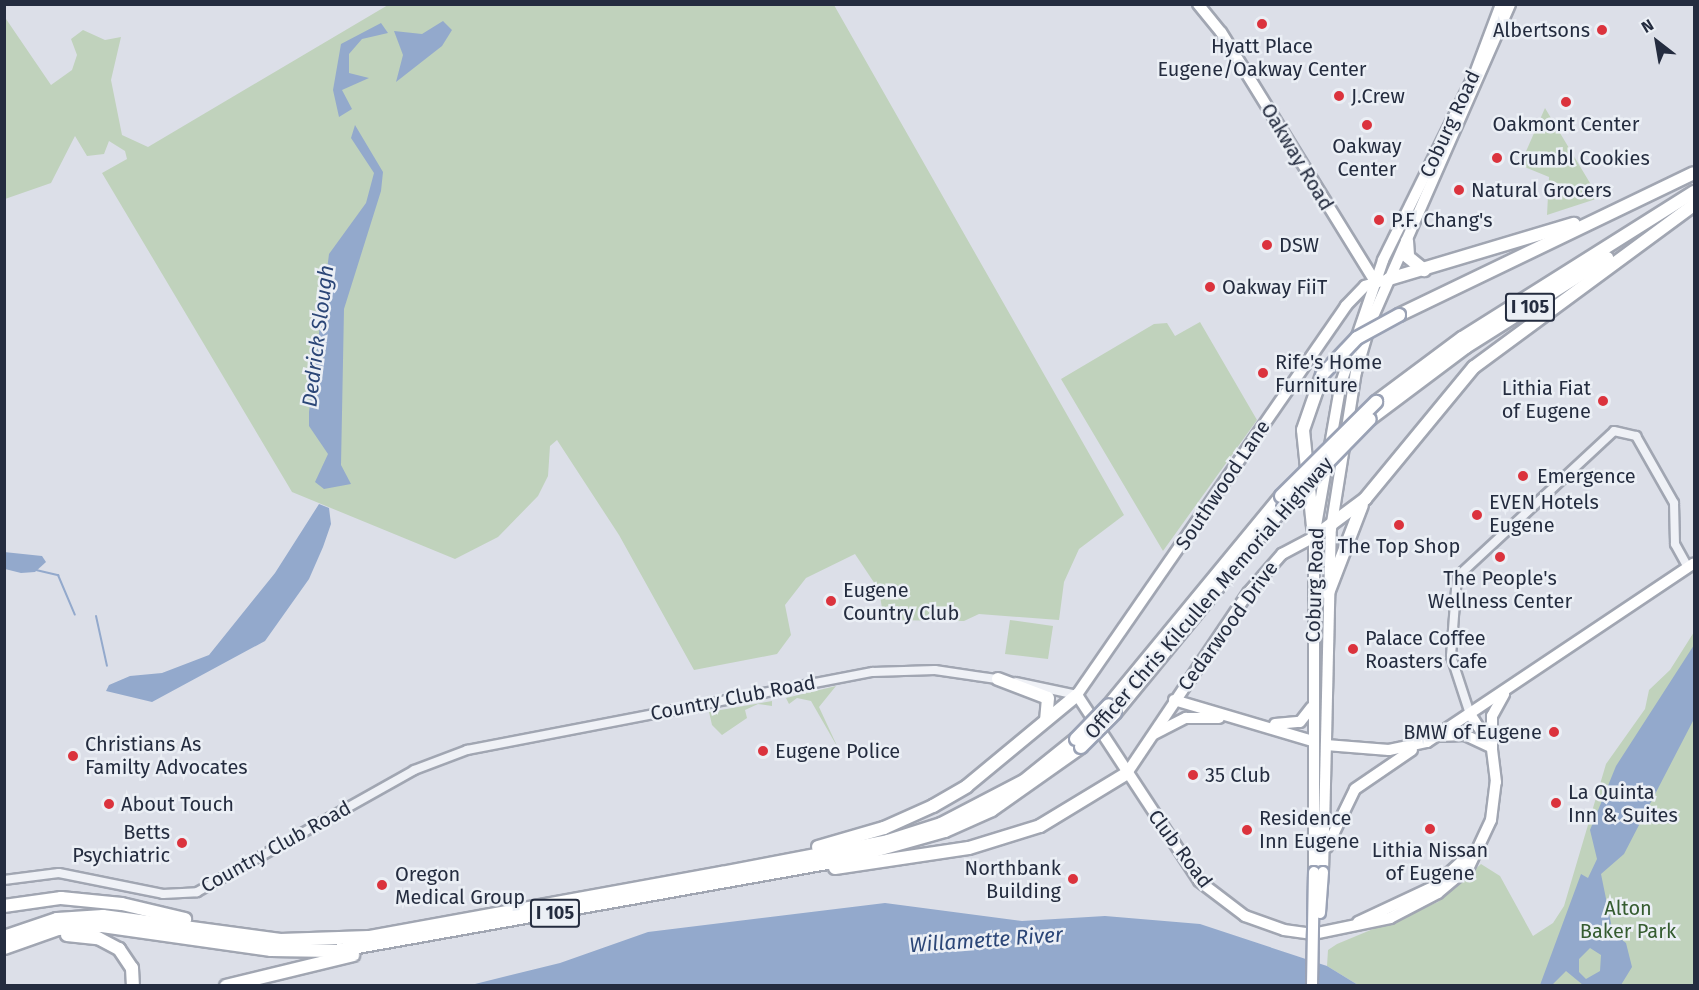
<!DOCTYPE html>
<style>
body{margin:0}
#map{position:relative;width:1699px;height:990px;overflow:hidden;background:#dcdfe8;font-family:"Fira Sans",sans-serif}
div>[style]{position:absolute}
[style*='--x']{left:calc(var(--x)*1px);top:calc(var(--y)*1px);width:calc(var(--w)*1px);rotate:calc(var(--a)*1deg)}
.green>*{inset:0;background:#c0d2bc}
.water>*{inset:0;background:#93a9cc}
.stream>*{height:2px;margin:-1px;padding:0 1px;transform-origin:1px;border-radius:1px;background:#93a9cc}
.roads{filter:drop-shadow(2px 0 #a1a6b2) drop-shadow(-2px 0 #a1a6b2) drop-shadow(0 2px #a1a6b2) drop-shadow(0 -2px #a1a6b2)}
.minor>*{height:8px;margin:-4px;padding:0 4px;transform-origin:4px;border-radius:4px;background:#eff1f6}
.major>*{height:10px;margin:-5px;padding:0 5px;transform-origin:5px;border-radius:5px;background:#fff}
.highway>*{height:12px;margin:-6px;padding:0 6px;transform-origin:6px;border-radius:6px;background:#fff}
.bridges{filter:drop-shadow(2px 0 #9aa2b5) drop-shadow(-2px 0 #9aa2b5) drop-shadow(0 2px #9aa2b5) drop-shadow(0 -2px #9aa2b5)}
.major-bridge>*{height:10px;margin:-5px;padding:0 5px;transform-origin:5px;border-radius:5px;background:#fff}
.highway-bridge>*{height:12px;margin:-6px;padding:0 6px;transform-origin:6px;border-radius:6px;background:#fff}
.dots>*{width:16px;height:16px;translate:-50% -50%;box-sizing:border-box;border:3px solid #ebeff5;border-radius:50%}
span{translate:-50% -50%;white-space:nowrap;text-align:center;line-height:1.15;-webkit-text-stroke:5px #ebeff5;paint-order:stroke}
.shield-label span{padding:2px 4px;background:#ebeff5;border:2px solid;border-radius:4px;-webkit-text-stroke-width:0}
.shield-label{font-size:18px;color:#242c3f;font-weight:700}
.poi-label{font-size:20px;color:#242c3f}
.right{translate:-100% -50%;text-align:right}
.left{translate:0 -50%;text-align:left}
.street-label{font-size:20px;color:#242c3f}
.park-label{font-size:20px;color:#355c30}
.water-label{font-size:21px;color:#2b4677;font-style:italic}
.frame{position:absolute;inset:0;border:6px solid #242c3f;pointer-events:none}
.north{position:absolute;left:1627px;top:12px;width:60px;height:60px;-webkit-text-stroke:4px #ebeff5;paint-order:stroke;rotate:329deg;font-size:16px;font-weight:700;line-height:24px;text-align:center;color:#242c3f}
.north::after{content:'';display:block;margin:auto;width:21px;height:27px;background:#242c3f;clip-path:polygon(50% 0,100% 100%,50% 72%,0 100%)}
</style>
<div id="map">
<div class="green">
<i style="clip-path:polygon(388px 5px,834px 5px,1124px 515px,1079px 549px,1064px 582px,1059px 620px,979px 614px,964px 621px,884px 620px,879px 590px,855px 554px,806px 578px,785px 605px,791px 635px,777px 654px,694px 670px,619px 535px,557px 440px,550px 446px,548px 476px,538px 496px,498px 537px,455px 559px,292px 492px,102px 173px,127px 159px,125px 151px,109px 141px,104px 154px,87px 156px,75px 136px,51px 183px,5px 199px,4px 16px,51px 85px,72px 70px,77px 55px,71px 39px,83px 30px,105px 40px,121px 37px,111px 80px,122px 135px,148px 147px)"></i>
<i style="clip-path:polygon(1545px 108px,1599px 198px,1547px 215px,1549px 177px,1520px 165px)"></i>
<i style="clip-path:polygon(1200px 322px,1257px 420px,1163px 551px,1061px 379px,1154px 324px,1167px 323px,1175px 336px)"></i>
<i style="clip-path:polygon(1010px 620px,1053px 626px,1048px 659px,1005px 654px)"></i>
<i style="clip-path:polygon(1694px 632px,1694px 985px,1358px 985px,1327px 966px,1328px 950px,1337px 944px,1438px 902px,1481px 864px,1500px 876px,1533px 936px,1553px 923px,1564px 906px,1606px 764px,1645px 709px,1649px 690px,1670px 670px)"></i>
<i style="clip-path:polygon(836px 686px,819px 707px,838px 748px,811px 701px,797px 698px,789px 704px,786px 698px)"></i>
<i style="clip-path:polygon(772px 701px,772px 706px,758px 704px,745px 710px,747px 718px,722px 735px,712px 725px,709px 712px)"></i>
</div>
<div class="water">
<i style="clip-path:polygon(443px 21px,452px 30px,442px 46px,396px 82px,403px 55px,394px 31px,422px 34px)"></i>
<i style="clip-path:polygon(381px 23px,388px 33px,362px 39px,349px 54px,349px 73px,369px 78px,342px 90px,352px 109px,339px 117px,333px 90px,341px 44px)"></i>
<i style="clip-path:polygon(355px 125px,383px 172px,381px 191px,344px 309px,341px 465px,351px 484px,324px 489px,315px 482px,328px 454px,309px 426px,309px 412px,329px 254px,366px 203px,374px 173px,351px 138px)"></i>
<i style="clip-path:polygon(319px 504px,329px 508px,331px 524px,323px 547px,309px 579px,265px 641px,152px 702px,106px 691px,109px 685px,130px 676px,162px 673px,209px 655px,275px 573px)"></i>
<i style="clip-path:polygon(4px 552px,42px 556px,46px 562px,35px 572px,21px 573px,5px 569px)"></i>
<i style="clip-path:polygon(evenodd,1694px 645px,1694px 719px,1624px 854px,1601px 874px,1613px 933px,1626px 943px,1632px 967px,1621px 985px,1583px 985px,1566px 971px,1552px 985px,1540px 985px,1581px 874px,1588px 878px,1597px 859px,1590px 830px,1616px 766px,1694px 645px,1590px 948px,1601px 955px,1600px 971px,1586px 979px,1579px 972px,1579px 959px,1590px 948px)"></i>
<i style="clip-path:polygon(885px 903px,1022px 921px,1105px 916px,1200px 924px,1327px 966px,1358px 985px,467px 986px,560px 963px,648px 932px)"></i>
</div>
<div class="stream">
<i style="--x:36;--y:570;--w:23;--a:13"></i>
<i style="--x:58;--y:575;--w:43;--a:67"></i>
<i style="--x:96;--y:616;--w:51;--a:77.6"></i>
</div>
<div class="roads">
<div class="minor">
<i style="--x:1016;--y:682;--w:62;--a:12"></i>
<i style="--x:1470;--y:714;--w:61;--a:-108.1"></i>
<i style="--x:1451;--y:656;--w:79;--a:-85.7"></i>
<i style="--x:1457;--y:577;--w:214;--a:-42.9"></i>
<i style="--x:1614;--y:431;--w:23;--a:13"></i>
<i style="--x:1636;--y:436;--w:77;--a:60.4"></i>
<i style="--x:1674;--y:503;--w:41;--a:88.6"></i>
<i style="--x:1675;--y:544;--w:26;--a:61"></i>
<i style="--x:4;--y:880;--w:55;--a:-7.3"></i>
<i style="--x:59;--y:873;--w:106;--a:11.4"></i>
<i style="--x:163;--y:894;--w:34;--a:-3"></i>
<i style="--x:197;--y:892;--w:249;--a:-29.3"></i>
<i style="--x:414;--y:770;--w:57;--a:-20.7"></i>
<i style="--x:467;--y:750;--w:413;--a:-10.9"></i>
<i style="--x:873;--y:672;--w:62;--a:-1.8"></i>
<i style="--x:935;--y:670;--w:69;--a:8.4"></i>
</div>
<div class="major">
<i style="--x:1198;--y:4;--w:36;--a:51"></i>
<i style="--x:1221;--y:32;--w:293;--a:58.3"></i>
<i style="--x:1389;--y:279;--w:25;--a:164"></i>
<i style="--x:1365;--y:286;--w:28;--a:134"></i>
<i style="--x:1346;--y:306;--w:473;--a:124.7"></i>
<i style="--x:1077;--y:695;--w:222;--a:56.7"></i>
<i style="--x:1199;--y:881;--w:58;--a:37.3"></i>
<i style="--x:1245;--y:916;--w:41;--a:19.7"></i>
<i style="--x:1284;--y:930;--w:29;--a:8"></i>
<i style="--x:1313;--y:934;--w:79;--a:-11.7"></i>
<i style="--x:1390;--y:918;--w:54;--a:-27.5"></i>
<i style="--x:1438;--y:893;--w:40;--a:-40"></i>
<i style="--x:1469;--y:867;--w:52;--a:-64.9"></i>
<i style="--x:1491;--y:820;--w:38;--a:-83"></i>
<i style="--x:1496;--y:782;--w:34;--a:-97"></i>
<i style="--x:1492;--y:748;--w:40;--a:-122.9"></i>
<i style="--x:1174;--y:700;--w:144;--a:16.5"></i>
<i style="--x:1275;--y:724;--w:25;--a:-5"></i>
<i style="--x:1300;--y:722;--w:18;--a:-52"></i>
<i style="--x:1154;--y:734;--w:36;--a:-27"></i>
<i style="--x:1186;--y:718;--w:33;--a:0"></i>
<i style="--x:1438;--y:736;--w:27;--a:-2"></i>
<i style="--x:1465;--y:735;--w:29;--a:25"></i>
<i style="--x:1326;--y:745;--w:63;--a:4.5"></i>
<i style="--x:1389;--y:750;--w:39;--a:-12"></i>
<i style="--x:1427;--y:742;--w:321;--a:-33.8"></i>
<i style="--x:1492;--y:747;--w:31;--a:-90"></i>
<i style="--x:1492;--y:716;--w:25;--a:-61"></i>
<i style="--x:1127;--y:773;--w:217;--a:-56.1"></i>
<i style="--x:1248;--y:593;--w:52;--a:-48.9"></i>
<i style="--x:1282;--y:554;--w:36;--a:-28"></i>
<i style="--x:1327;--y:847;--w:64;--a:-64.2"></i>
<i style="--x:1355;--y:789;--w:69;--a:-34.4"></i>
<i style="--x:1314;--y:872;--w:335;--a:-90"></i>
<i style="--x:1314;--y:537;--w:156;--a:-80.1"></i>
<i style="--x:1341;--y:383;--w:130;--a:-71.1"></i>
<i style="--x:1383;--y:260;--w:205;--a:-63.7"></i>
<i style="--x:1474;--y:76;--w:77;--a:-69.4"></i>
<i style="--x:1323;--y:872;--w:343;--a:-88.7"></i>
<i style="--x:1331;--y:529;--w:159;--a:-81"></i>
<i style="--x:1356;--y:372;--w:53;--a:-73.6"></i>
<i style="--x:1371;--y:321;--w:346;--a:-66.3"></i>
<i style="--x:1358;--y:922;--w:85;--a:-25.1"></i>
<i style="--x:1435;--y:886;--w:52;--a:-42.6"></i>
</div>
<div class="highway">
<i style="--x:1407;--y:241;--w:16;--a:86"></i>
<i style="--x:1408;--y:257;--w:21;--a:39"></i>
<i style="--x:1389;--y:279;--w:193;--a:-16.6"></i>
<i style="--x:1399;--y:315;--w:327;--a:-25.7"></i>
<i style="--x:1322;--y:375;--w:58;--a:109.1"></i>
<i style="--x:1303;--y:430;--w:108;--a:84.1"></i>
<i style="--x:1314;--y:537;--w:64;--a:-36.7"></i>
<i style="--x:1365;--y:499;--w:171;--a:-50.5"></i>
<i style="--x:1474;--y:367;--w:273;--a:-36.4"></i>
<i style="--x:1376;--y:402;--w:107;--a:-36.7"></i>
<i style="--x:1462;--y:338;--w:274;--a:-32.2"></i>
<i style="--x:1370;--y:419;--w:120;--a:-36.9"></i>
<i style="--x:1466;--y:347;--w:167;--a:-32.3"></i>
<i style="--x:1328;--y:593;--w:94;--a:-68.9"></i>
<i style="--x:998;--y:679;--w:53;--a:20.8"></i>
<i style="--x:1048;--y:698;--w:21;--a:95"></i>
<i style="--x:1109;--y:705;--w:271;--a:-50.5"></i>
<i style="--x:1115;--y:713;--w:265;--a:-50.7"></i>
<i style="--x:818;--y:847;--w:69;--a:-16.1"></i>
<i style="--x:884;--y:828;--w:54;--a:-24.2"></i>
<i style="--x:933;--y:806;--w:39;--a:-30"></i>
<i style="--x:967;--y:786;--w:143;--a:-39.6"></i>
<i style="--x:835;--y:868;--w:135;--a:-8.5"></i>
<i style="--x:969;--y:848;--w:74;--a:-17.2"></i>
<i style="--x:1040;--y:826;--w:102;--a:-31.3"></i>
<i style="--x:4;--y:906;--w:58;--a:-8"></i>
<i style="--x:61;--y:898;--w:61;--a:5.6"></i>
<i style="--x:122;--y:904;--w:65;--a:13.4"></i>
<i style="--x:67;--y:935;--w:31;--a:6"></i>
<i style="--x:98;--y:938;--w:24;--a:28"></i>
<i style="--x:119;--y:949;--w:23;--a:56"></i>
<i style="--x:132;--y:968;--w:18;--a:87"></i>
<i style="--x:4;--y:937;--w:56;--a:-18.8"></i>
<i style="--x:57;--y:919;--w:46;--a:-3.7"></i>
<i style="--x:103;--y:916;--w:179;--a:7.7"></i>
<i style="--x:280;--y:940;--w:89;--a:-1.9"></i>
<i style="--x:369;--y:937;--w:359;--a:-10.3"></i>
<i style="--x:722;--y:873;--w:169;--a:-10.9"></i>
<i style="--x:888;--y:841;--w:56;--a:-17.8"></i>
<i style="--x:941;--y:824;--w:93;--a:-27.4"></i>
<i style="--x:1024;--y:781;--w:67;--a:-38.9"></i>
<i style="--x:4;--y:948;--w:57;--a:-19.4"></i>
<i style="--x:58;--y:929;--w:44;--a:-3.9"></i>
<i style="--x:102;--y:926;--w:171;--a:8.1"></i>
<i style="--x:271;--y:950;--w:64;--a:0.9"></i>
<i style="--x:335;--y:951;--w:511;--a:-10.14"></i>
<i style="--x:838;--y:861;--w:111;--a:-15.7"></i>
<i style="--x:945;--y:831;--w:51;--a:-24.1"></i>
<i style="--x:992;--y:810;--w:109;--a:-35.3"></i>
<i style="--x:226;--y:986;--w:131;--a:-13.7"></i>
</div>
</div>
<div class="bridges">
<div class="major-bridge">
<i style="--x:1320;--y:913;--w:41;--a:-85.8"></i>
<i style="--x:1312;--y:986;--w:114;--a:-89"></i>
</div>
<div class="highway-bridge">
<i style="--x:1322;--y:375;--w:51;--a:-46.6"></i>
<i style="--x:1357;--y:338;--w:48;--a:-28.7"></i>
<i style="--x:1281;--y:496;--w:134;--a:-44.7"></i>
<i style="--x:1283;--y:508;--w:124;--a:-45.7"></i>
<i style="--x:1076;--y:739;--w:47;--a:-45.9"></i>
<i style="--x:1081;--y:747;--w:48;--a:-45"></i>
</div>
</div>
<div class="dots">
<i style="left:1262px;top:24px;background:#db333d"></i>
<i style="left:1602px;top:30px;background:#db333d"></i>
<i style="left:1339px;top:96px;background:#db333d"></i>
<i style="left:1566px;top:102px;background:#db333d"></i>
<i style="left:1367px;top:125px;background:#db333d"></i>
<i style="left:1497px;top:158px;background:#db333d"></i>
<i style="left:1459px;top:190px;background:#db333d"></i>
<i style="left:1379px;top:220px;background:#db333d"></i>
<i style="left:1267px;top:245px;background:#db333d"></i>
<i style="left:1210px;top:287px;background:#db333d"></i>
<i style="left:1263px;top:373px;background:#db333d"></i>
<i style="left:1603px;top:401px;background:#db333d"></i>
<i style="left:1523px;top:476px;background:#db333d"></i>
<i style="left:1477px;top:515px;background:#db333d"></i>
<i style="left:1399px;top:525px;background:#db333d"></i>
<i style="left:1500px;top:557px;background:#db333d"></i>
<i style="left:831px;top:601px;background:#db333d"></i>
<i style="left:1353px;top:649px;background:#db333d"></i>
<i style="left:1554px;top:732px;background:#db333d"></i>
<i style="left:763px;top:751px;background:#db333d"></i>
<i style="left:73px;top:756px;background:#db333d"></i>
<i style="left:1193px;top:775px;background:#db333d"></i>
<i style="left:1556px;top:803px;background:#db333d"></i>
<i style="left:109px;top:804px;background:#db333d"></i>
<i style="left:1430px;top:829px;background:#db333d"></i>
<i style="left:1247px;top:830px;background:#db333d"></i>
<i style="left:182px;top:843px;background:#db333d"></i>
<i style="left:1073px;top:879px;background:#db333d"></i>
<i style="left:382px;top:885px;background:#db333d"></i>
</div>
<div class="shield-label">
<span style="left:1530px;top:307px">I 105</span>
<span style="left:555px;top:913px">I 105</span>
</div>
<div class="poi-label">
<span class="right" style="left:1590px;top:30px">Albertsons</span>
<span style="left:1262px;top:58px">Hyatt Place<br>Eugene/Oakway Center</span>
<span class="left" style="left:1351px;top:96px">J.Crew</span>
<span style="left:1566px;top:124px">Oakmont Center</span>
<span style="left:1367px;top:158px">Oakway<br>Center</span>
<span class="left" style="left:1509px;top:158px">Crumbl Cookies</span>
<span class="left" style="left:1471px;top:190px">Natural Grocers</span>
<span class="left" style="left:1391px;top:220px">P.F. Chang's</span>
<span class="left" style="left:1279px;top:245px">DSW</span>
<span class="left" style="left:1222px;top:287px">Oakway FiiT</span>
<span class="left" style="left:1275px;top:374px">Rife's Home<br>Furniture</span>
<span class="right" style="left:1591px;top:400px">Lithia Fiat<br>of Eugene</span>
<span class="left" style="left:1537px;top:476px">Emergence</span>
<span class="left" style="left:1489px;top:514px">EVEN Hotels<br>Eugene</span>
<span style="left:1399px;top:546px">The Top Shop</span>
<span style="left:1500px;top:590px">The People's<br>Wellness Center</span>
<span class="left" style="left:843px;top:602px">Eugene<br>Country Club</span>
<span class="left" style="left:1365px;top:650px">Palace Coffee<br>Roasters Cafe</span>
<span class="right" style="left:1542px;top:732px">BMW of Eugene</span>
<span class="left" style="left:85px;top:756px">Christians As<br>Familty Advocates</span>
<span class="left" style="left:775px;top:751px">Eugene Police</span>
<span class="left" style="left:1205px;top:775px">35 Club</span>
<span class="left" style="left:1568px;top:804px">La Quinta<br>Inn &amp; Suites</span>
<span class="left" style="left:121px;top:804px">About Touch</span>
<span class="left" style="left:1259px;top:830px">Residence<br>Inn Eugene</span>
<span class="right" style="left:170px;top:844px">Betts<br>Psychiatric</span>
<span style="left:1430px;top:862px">Lithia Nissan<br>of Eugene</span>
<span class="right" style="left:1061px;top:880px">Northbank<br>Building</span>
<span class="left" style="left:395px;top:886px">Oregon<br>Medical Group</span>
</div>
<div class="street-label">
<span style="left:1450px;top:124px;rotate:-65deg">Coburg Road</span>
<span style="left:1297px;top:157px;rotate:59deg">Oakway Road</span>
<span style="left:1223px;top:485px;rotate:-56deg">Southwood Lane</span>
<span style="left:1315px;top:585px;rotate:-88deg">Coburg Road</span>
<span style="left:1209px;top:598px;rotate:-49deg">Officer Chris Kilcullen Memorial Highway</span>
<span style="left:1228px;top:626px;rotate:-54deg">Cedarwood Drive</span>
<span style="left:733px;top:698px;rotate:-11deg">Country Club Road</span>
<span style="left:276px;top:847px;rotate:-29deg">Country Club Road</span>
<span style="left:1180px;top:849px;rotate:53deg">Club Road</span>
</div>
<div class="park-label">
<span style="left:1628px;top:920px">Alton<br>Baker Park</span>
</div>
<div class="water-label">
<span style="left:318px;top:336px;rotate:-83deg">Dedrick Slough</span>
<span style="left:986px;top:940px;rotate:-4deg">Willamette River</span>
</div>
<div class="frame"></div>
<div class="north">N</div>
</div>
